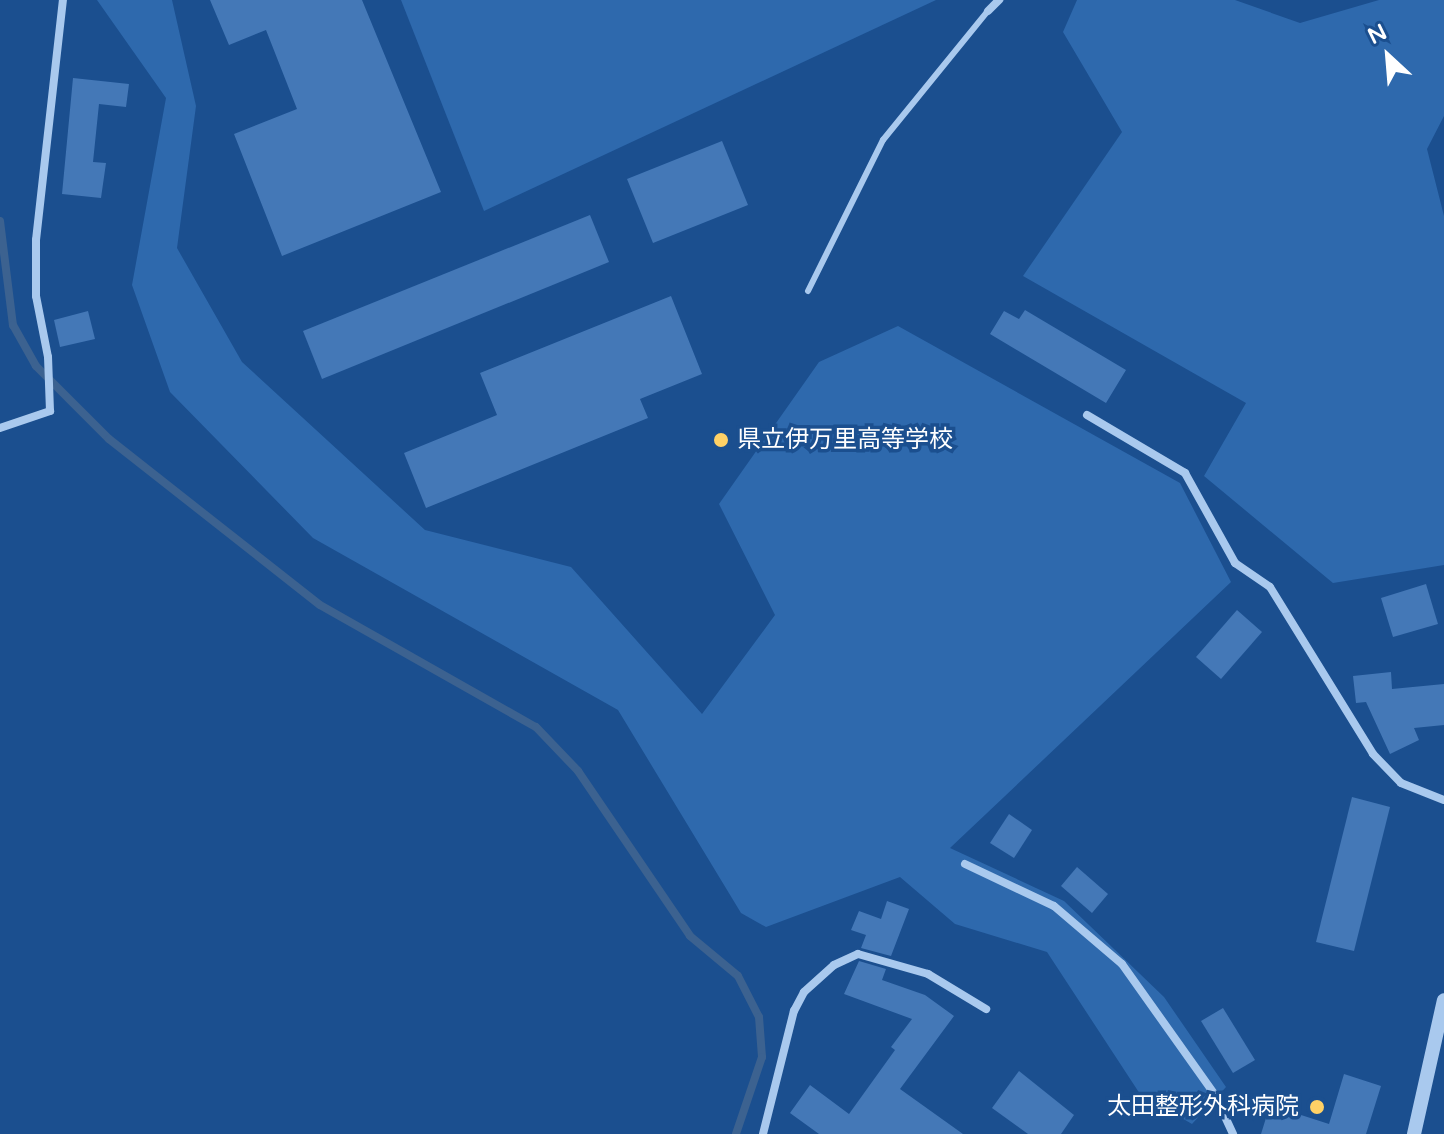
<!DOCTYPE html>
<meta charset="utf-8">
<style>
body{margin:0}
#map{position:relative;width:1444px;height:1134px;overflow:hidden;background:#1b4f8f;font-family:"Varela Round","Noto Sans JP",sans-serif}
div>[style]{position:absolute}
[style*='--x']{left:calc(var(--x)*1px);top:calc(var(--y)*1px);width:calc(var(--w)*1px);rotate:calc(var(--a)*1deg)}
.green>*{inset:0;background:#2e69ad}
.stream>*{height:8px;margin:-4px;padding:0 4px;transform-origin:4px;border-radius:4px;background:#3c6290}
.building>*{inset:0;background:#4478b7}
.service>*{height:6px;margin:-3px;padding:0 3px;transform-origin:3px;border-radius:3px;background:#a9c9ee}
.minor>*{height:8px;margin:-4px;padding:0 4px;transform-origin:4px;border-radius:4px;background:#a9c9ee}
.tertiary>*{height:14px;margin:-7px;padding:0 7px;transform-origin:7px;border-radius:7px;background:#a9c9ee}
.dots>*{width:22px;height:22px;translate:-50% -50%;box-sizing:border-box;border:4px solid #1b4f8f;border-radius:50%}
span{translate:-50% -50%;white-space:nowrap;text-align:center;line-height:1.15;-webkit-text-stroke:7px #1b4f8f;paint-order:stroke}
.poi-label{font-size:24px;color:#fff}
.left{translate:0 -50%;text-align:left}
.right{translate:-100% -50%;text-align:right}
.north{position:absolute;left:1348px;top:16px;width:80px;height:80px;-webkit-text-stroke:6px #1b4f8f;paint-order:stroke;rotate:334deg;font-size:22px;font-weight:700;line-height:32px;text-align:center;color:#fff}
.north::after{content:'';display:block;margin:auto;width:28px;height:36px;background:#fff;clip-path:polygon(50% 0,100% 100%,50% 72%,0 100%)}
</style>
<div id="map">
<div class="green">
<i style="clip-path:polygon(97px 0,172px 0,196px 106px,177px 248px,242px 362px,425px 530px,571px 567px,702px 714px,775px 615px,719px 504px,819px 362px,898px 326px,1180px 483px,1231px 582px,950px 848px,1064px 901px,1164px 997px,1226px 1087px,1192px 1124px,1140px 1094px,1047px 952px,955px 924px,900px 877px,766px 927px,741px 913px,618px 710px,313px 538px,170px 392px,132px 285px,166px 98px)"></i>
<i style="clip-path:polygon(401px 0,936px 0,484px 211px)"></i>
<i style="clip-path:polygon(1077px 0,1235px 0,1300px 23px,1379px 0,1444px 0,1444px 116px,1427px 149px,1444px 216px,1444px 565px,1333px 583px,1204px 476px,1246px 403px,1023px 276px,1122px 132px,1063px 32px)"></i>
</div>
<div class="stream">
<i style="--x:0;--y:221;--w:105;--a:82.9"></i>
<i style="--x:13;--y:325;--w:47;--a:60.7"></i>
<i style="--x:36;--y:366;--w:103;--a:45"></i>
<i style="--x:109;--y:439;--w:268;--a:38.2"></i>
<i style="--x:320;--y:605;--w:248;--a:29.5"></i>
<i style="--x:536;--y:727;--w:61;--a:46.3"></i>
<i style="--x:578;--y:771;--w:199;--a:55.8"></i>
<i style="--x:690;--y:936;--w:62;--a:39.8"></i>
<i style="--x:738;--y:976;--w:46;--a:62.9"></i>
<i style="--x:759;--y:1017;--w:40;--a:85.7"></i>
<i style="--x:762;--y:1057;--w:81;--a:108.7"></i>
</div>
<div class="building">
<i style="clip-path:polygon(210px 0,362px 0,441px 192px,282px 256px,234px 134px,297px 109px,266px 30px,229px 45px)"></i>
<i style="clip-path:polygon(73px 78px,129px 84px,126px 107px,99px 104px,93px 162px,106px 163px,101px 198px,62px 194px)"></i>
<i style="clip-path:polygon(722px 141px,748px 205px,653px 243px,627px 179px)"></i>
<i style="clip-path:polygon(590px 215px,609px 262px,322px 379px,303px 331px)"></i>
<i style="clip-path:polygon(671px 296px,702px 374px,640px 399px,648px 418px,426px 508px,404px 453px,497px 415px,480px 373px)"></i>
<i style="clip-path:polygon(1025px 310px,1126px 370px,1106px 403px,990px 334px,1004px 311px,1019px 319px)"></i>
<i style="clip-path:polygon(88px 311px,95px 339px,60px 347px,54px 320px)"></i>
<i style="clip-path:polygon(1426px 584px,1438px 624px,1393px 637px,1381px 598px)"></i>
<i style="clip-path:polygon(1237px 610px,1262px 632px,1221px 679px,1196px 657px)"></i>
<i style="clip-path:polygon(1391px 672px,1392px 689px,1444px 684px,1444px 725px,1414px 728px,1419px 740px,1390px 754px,1366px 702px,1356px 703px,1353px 676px)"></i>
<i style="clip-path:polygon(1352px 797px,1390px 807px,1354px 951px,1316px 942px)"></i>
<i style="clip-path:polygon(1009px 814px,1032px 830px,1014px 858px,990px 843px)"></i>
<i style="clip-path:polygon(1077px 867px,1108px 894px,1092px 913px,1061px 886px)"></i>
<i style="clip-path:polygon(887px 901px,909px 909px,891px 956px,861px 948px,866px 935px,851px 930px,859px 911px,881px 919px)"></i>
<i style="clip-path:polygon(859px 961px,886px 969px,882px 980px,925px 995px,954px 1016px,900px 1089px,963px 1134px,819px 1134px,790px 1113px,810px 1085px,849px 1114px,895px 1050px,891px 1047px,912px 1019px,844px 994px)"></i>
<i style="clip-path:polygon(1223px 1008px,1255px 1060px,1233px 1073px,1201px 1021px)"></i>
<i style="clip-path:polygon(1019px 1071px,1074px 1115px,1061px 1134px,1028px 1134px,992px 1108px)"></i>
<i style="clip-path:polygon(1344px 1074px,1381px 1086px,1366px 1134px,1261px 1134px,1270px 1105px,1329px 1124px)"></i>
</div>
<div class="service">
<i style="--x:808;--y:291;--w:169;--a:-63.6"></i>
<i style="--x:883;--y:140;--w:166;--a:-50.9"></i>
</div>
<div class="minor">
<i style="--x:988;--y:11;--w:16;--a:-45"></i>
<i style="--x:1087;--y:415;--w:114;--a:30.6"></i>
<i style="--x:1185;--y:473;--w:103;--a:60.9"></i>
<i style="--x:1235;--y:563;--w:42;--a:34.4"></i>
<i style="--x:1270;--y:587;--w:196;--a:58.3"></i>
<i style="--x:1373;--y:754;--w:40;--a:46"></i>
<i style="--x:1401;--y:783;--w:46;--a:21.6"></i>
<i style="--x:0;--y:428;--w:53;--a:-18.8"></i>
<i style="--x:50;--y:411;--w:54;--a:-92.1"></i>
<i style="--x:48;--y:357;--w:62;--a:-101.1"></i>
<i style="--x:36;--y:296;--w:56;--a:-90"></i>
<i style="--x:36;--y:240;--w:242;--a:-83.6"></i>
<i style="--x:965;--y:864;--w:98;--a:25.3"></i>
<i style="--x:1054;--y:906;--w:89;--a:40.5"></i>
<i style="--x:1122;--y:964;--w:161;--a:54.6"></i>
<i style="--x:1215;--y:1095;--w:43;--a:65.2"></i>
<i style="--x:763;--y:1134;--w:127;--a:-75.9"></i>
<i style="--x:794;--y:1011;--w:21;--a:-62"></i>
<i style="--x:804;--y:992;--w:40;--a:-42"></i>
<i style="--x:834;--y:965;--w:26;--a:-25"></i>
<i style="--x:858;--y:954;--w:73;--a:15.9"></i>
<i style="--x:928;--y:974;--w:68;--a:31.1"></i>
</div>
<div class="tertiary">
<i style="--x:1414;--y:1134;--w:137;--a:-77.4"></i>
</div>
<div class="dots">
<i style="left:721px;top:440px;background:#ffd166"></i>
<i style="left:1317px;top:1107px;background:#ffd166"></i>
</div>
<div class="poi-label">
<span class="left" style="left:737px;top:440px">県立伊万里高等学校</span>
<span class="right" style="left:1299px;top:1107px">太田整形外科病院</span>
</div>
<div class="north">N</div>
</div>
